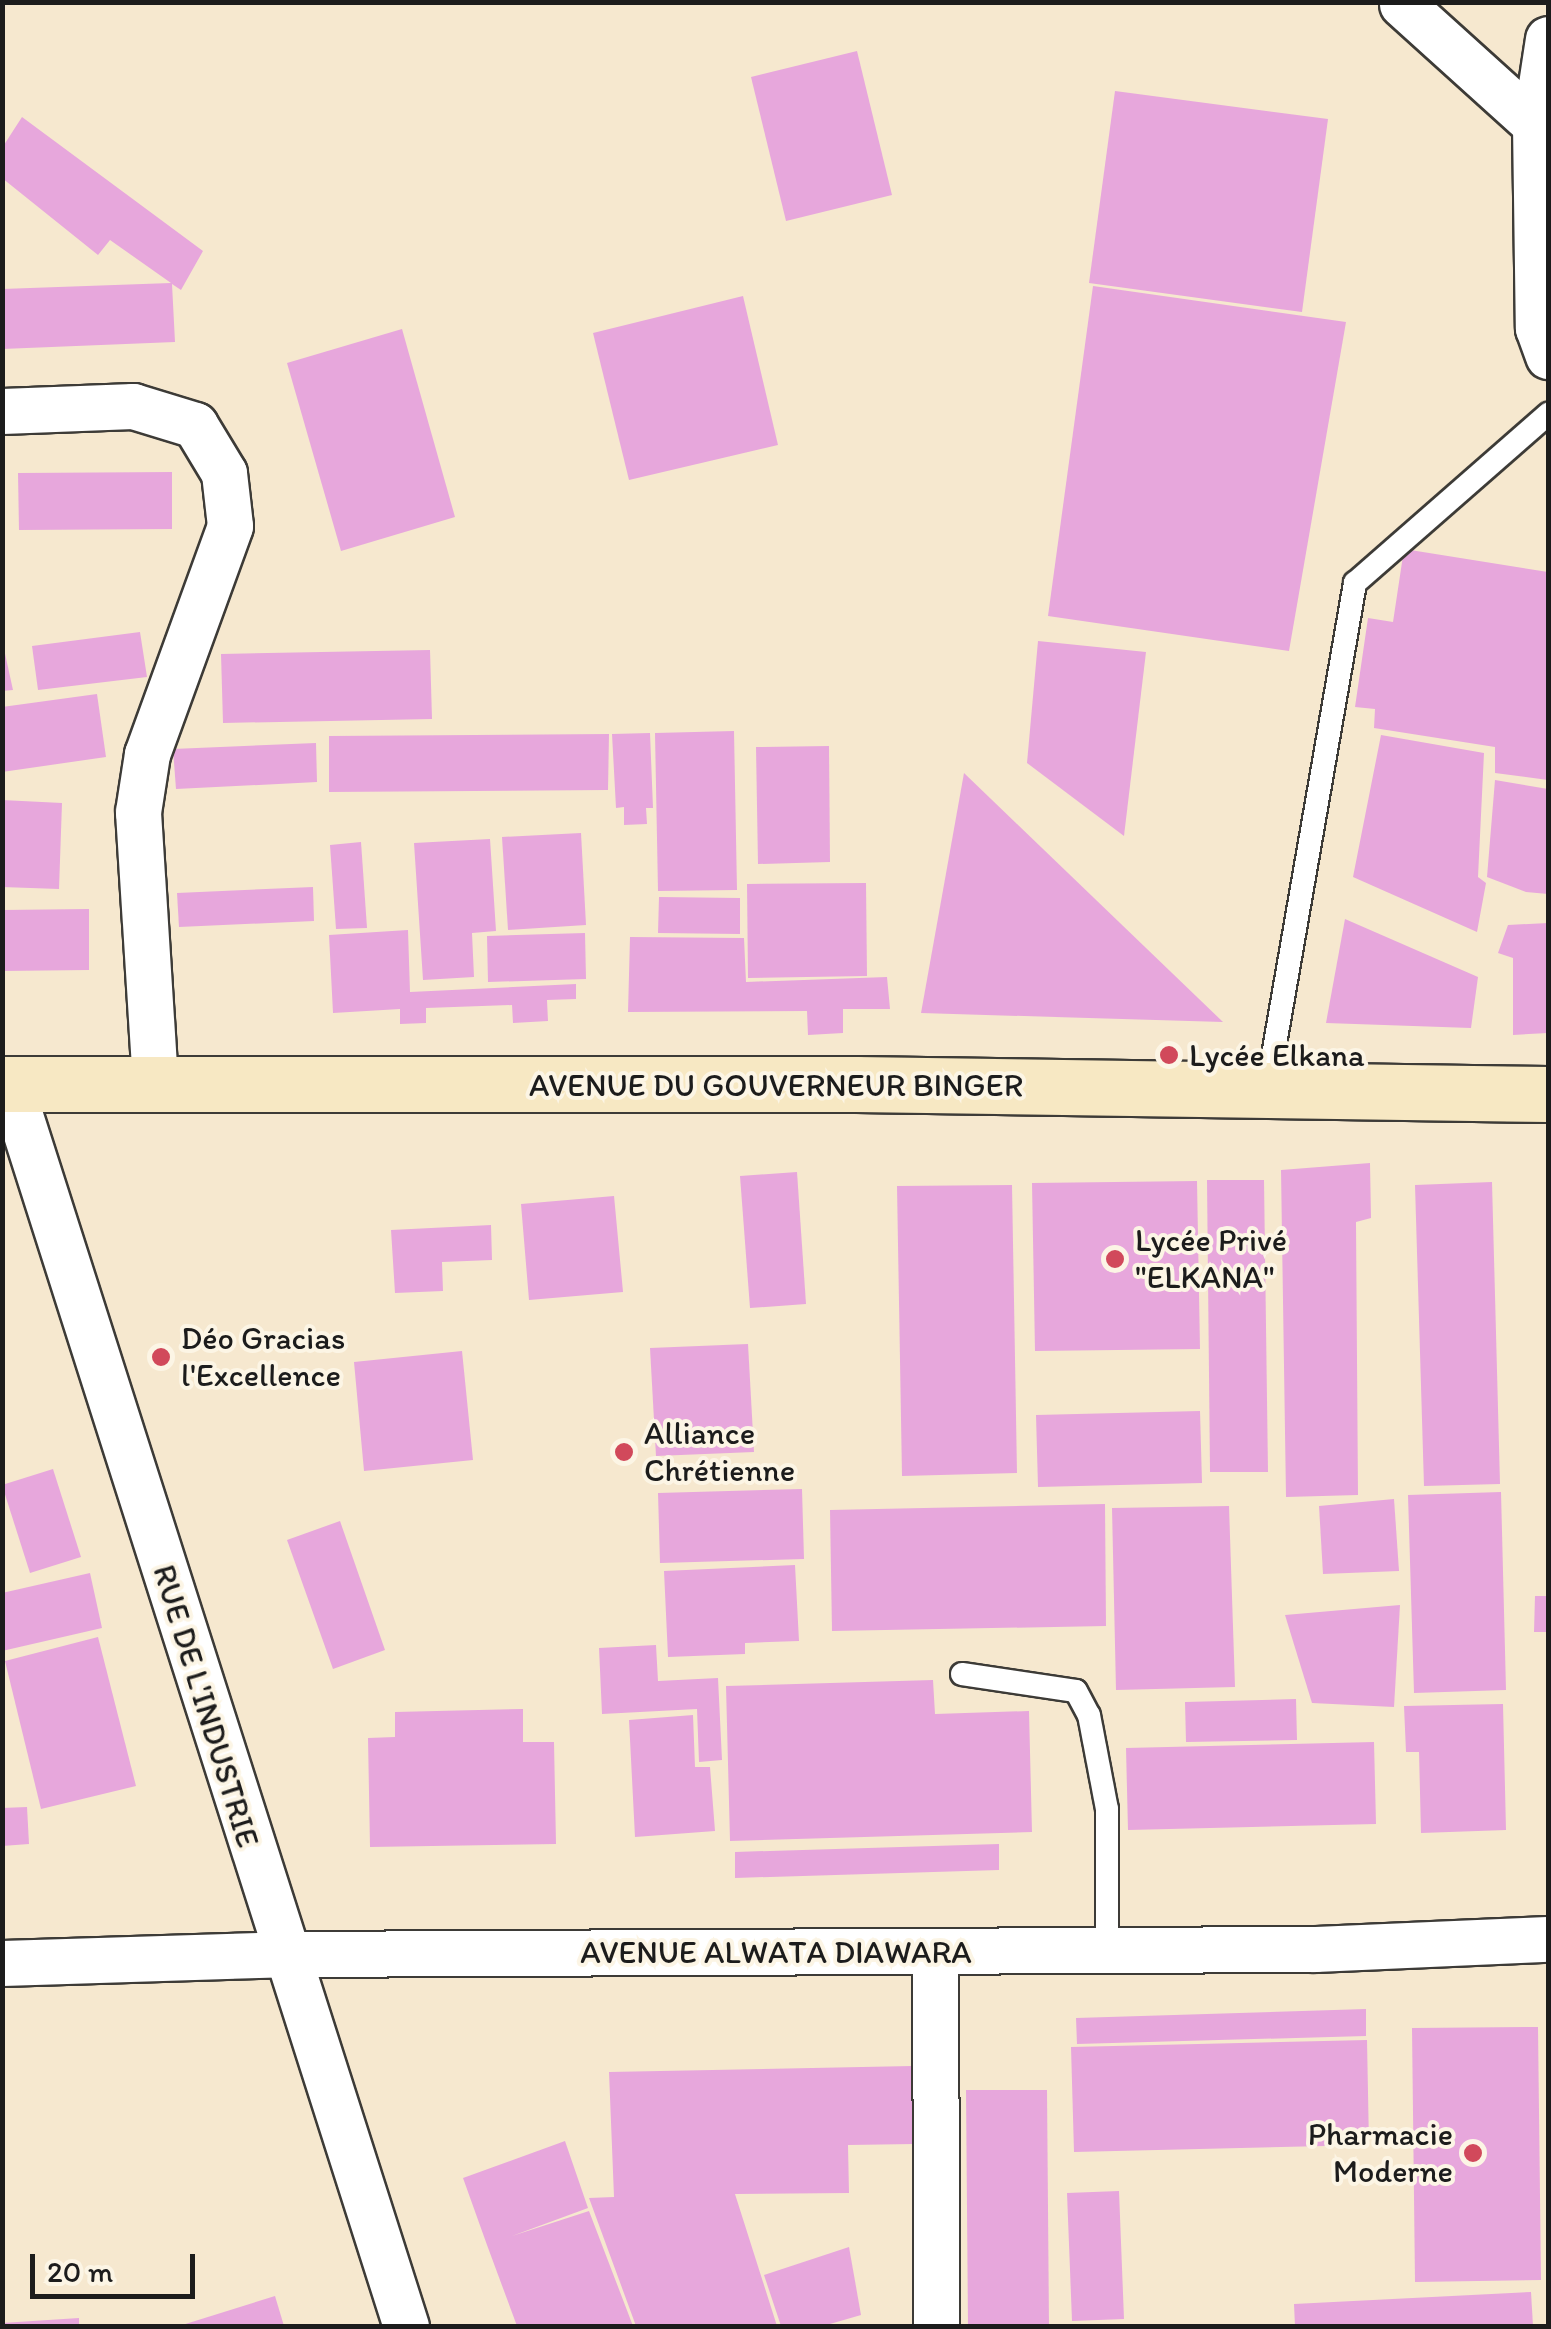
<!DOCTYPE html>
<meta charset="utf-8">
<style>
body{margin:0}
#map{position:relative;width:1551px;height:2329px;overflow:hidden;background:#f6e8cf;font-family:Itim,sans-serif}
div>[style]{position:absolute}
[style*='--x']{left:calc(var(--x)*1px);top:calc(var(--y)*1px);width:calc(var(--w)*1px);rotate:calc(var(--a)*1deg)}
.building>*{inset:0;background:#e7a7dc}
.roads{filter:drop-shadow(2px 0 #3d3b37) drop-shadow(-2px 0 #3d3b37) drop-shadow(0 2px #3d3b37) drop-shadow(0 -2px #3d3b37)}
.lane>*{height:22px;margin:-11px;padding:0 11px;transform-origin:11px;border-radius:11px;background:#fff}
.street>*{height:45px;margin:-22.5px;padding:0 22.5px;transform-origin:22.5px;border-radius:22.5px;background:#fff}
.secondary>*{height:55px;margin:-27.5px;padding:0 27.5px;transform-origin:27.5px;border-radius:27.5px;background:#f7e8c3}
.dots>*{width:28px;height:28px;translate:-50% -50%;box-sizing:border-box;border:5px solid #fcf5e5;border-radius:50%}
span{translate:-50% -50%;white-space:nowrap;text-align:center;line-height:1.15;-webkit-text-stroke:8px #fcf5e5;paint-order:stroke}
.poi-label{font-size:32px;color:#1c1c1c}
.left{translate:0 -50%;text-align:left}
.right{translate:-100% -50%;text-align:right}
.street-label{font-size:32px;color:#1c1c1c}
.frame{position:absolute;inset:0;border:5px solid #1c1c1c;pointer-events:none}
.scale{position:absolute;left:30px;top:2254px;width:165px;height:45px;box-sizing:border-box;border:5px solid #1c1c1c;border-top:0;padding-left:12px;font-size:30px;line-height:35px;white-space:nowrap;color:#1c1c1c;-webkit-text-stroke:8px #fcf5e5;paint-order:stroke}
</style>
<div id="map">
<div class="building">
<i style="clip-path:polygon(857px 51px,892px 195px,786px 221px,751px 77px)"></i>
<i style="clip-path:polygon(1115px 91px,1328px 119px,1302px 312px,1089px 283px)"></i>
<i style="clip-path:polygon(22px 117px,203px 251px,181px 290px,172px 284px,175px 342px,2px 349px,2px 289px,171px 283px,110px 240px,98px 255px,2px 178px,2px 148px)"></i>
<i style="clip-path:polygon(1093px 286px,1346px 322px,1289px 651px,1048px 616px)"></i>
<i style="clip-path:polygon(743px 296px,778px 445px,629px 480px,593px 333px)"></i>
<i style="clip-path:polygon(402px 329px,455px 517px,341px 551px,287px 363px)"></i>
<i style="clip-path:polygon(172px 472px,172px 529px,19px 530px,18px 473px)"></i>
<i style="clip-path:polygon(1404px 549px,1548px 572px,1548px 780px,1495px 773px,1495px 747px,1374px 728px,1375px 709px,1355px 707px,1368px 618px,1393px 622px)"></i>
<i style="clip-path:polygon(140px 632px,147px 677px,38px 690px,32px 646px)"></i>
<i style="clip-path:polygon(2px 640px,13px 690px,2px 691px)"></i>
<i style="clip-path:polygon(1038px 641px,1146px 652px,1124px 836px,1027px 763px)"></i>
<i style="clip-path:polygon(430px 650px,432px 719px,223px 723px,221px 654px)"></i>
<i style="clip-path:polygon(97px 694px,106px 757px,2px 772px,2px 707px)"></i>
<i style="clip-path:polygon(734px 731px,737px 890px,658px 891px,655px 733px)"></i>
<i style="clip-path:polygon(650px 733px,653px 808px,646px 808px,647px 824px,624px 825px,624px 807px,616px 808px,612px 734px)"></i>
<i style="clip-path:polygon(609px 734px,608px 790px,329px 792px,329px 736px)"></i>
<i style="clip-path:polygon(1381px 735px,1484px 753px,1478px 877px,1486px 883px,1477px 932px,1353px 877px)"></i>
<i style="clip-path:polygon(316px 743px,317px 782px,176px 789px,173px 749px)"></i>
<i style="clip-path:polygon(829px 746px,830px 862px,758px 864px,756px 747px)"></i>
<i style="clip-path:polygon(964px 773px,1223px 1022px,921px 1013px)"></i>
<i style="clip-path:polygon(1495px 780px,1548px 789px,1548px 894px,1526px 892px,1487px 877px)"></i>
<i style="clip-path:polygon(2px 800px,62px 803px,59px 889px,2px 887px)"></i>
<i style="clip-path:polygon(581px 833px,586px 925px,508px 930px,502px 837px)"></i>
<i style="clip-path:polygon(490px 839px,496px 931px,472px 933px,474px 977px,423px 980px,414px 843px)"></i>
<i style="clip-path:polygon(361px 842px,367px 928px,336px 929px,330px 845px)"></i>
<i style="clip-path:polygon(866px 883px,867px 976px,748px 978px,747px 884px)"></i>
<i style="clip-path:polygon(313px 887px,314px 921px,179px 927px,177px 893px)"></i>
<i style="clip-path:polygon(659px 897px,740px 898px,740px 934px,658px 933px)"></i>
<i style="clip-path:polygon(89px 909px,89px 970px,2px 971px,2px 910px)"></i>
<i style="clip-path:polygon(1345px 919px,1478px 977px,1471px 1028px,1326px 1023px)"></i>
<i style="clip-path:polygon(1548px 923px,1548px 1033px,1513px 1035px,1513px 958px,1498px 953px,1508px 925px)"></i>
<i style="clip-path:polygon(408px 930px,410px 992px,576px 984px,576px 999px,547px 1000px,548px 1021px,513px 1023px,512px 1005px,426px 1008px,426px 1023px,400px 1024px,400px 1009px,333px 1013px,329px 935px)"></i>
<i style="clip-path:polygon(585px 933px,586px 979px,488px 982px,487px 936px)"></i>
<i style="clip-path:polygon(630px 937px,744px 938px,746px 982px,887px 977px,890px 1009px,843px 1009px,843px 1033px,808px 1035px,807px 1011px,628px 1012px)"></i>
<i style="clip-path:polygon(1370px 1163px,1371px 1218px,1356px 1222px,1358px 1495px,1286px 1497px,1281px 1170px)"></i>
<i style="clip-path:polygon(797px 1172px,806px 1304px,750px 1308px,740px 1176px)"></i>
<i style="clip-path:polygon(1207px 1180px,1264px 1180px,1268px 1472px,1210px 1472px)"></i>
<i style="clip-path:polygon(1197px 1181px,1200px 1349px,1035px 1351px,1032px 1183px)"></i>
<i style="clip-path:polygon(1492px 1182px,1500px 1484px,1424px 1486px,1415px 1185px)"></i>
<i style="clip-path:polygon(1012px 1185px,1017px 1473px,902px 1476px,897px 1186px)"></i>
<i style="clip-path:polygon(614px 1196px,623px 1292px,529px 1300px,521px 1204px)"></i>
<i style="clip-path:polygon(491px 1225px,492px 1260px,442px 1262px,443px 1291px,395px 1293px,391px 1230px)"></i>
<i style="clip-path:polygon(748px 1344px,754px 1452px,656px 1456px,650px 1348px)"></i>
<i style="clip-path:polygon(462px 1351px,473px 1460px,364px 1471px,354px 1362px)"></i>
<i style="clip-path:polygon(1200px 1411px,1202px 1483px,1038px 1487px,1036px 1415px)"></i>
<i style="clip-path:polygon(53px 1469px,81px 1557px,30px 1573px,2px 1485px)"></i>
<i style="clip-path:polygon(802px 1489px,804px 1559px,660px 1563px,658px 1493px)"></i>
<i style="clip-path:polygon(1501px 1492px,1506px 1690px,1414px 1693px,1408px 1495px)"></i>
<i style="clip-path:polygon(1394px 1499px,1399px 1571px,1323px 1574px,1319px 1506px)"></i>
<i style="clip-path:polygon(1105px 1504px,1106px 1626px,832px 1631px,830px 1510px)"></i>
<i style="clip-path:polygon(1229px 1506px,1235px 1687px,1116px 1690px,1112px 1508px)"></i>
<i style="clip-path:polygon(340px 1521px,385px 1650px,333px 1669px,287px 1540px)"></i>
<i style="clip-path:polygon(795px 1565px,799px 1641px,745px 1643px,745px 1654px,668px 1657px,664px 1571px)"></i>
<i style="clip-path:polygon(90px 1573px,102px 1628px,2px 1651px,2px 1593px)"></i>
<i style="clip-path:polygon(1535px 1596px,1548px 1596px,1548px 1632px,1534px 1632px)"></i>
<i style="clip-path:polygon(1400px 1605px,1394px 1707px,1312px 1703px,1285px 1615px)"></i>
<i style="clip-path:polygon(98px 1637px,136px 1786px,41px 1809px,5px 1661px)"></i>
<i style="clip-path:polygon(656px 1645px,658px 1681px,718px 1678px,722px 1760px,699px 1762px,697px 1709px,602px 1714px,599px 1648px)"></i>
<i style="clip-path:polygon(933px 1680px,935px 1714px,1029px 1711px,1032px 1832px,730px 1841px,726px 1686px)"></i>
<i style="clip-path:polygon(1296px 1699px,1297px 1740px,1186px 1742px,1185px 1702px)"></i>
<i style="clip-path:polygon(1503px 1704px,1506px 1830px,1421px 1833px,1419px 1752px,1406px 1752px,1404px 1706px)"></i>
<i style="clip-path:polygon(523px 1709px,523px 1742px,554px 1742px,556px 1844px,370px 1847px,368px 1738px,395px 1737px,395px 1712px)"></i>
<i style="clip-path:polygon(693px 1715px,695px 1767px,710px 1767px,715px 1831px,635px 1837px,629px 1720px)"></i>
<i style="clip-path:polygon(1374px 1742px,1376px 1824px,1128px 1830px,1126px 1748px)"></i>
<i style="clip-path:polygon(27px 1807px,29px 1844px,2px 1846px,2px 1808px)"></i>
<i style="clip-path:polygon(999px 1844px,999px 1870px,735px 1878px,735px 1852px)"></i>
<i style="clip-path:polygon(1366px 2009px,1366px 2036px,1077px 2044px,1076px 2018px)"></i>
<i style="clip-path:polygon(1538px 2027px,1541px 2280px,1415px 2282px,1412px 2028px)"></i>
<i style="clip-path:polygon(1367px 2040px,1369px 2145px,1074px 2152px,1071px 2047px)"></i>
<i style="clip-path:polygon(912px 2066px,914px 2144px,848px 2145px,849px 2193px,735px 2194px,777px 2326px,636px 2326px,589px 2198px,614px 2197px,609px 2072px)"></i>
<i style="clip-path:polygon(966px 2090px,1047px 2090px,1049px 2326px,968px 2326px)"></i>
<i style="clip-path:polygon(565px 2141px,588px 2208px,512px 2236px,589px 2211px,633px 2326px,517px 2326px,487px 2245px,463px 2178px)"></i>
<i style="clip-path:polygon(1119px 2191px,1124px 2319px,1072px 2321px,1067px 2193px)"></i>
<i style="clip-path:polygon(849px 2247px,861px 2315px,823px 2326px,781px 2326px,764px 2275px)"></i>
<i style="clip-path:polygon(1531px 2292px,1533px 2326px,1295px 2326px,1294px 2304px)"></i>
<i style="clip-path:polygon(275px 2296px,284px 2326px,179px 2326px)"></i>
<i style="clip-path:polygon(79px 2318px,79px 2326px,2px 2326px,2px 2323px)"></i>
</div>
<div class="roads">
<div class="lane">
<i style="--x:1267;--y:1090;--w:515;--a:-80.15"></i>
<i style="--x:1355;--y:583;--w:257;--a:-41.2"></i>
<i style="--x:962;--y:1674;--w:115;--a:8.5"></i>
<i style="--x:1076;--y:1691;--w:27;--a:62"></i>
<i style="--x:1089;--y:1715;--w:96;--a:79.2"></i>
<i style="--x:1107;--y:1809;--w:141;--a:90"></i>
</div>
<div class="street">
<i style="--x:1402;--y:4;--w:179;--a:42.1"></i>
<i style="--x:1548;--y:39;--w:86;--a:98.7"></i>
<i style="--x:1535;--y:124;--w:204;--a:89.2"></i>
<i style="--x:1538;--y:328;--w:30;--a:70"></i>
<i style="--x:2;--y:411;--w:131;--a:-2.2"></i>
<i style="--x:133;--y:406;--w:65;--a:17"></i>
<i style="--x:195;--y:425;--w:56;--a:58.9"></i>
<i style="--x:224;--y:473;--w:53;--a:83.5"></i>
<i style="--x:230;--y:526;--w:243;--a:110"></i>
<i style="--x:147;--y:754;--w:59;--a:98.8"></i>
<i style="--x:138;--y:812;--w:273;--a:86.4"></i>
<i style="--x:10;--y:1084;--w:1304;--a:72.32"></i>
<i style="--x:935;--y:1951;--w:375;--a:89.8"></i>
<i style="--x:2;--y:1963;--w:282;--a:-1.8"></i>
<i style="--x:284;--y:1954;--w:1031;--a:-0.28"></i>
<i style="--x:1315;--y:1949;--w:233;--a:-2.5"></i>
</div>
<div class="secondary">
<i style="--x:2;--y:1084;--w:854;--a:0"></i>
<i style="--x:856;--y:1084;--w:692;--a:0.83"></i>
</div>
</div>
<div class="dots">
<i style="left:1169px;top:1055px;background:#d1495b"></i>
<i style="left:1115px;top:1259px;background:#d1495b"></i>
<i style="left:161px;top:1357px;background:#d1495b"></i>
<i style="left:624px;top:1452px;background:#d1495b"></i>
<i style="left:1473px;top:2153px;background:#d1495b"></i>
</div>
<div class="poi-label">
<span class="left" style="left:1189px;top:1055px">Lycée Elkana</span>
<span class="left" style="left:1135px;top:1259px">Lycée Privé<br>"ELKANA"</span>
<span class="left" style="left:181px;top:1357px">Déo Gracias<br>l'Excellence</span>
<span class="left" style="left:644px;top:1452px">Alliance<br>Chrétienne</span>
<span class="right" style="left:1453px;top:2153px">Pharmacie<br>Moderne</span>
</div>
<div class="street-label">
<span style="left:776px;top:1085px">AVENUE DU GOUVERNEUR BINGER</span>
<span style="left:206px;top:1706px;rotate:73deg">RUE DE L'INDUSTRIE</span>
<span style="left:776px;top:1952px">AVENUE ALWATA DIAWARA</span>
</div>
<div class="frame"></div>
<div class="scale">20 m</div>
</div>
